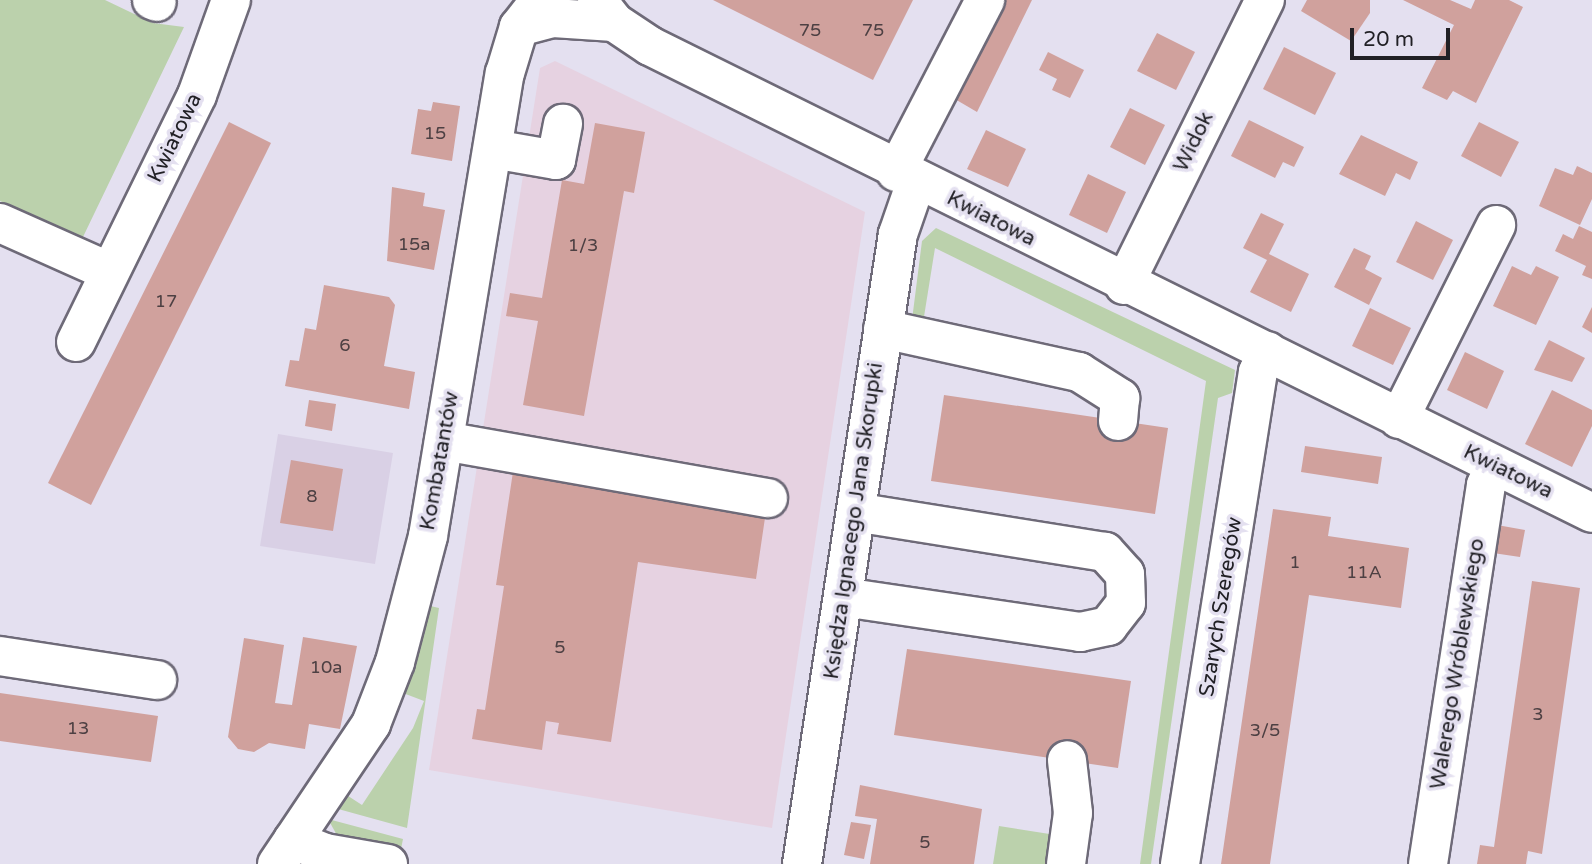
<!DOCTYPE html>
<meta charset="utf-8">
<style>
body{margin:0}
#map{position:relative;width:1592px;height:864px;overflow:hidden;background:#e4e0f0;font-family:"Varela Round",sans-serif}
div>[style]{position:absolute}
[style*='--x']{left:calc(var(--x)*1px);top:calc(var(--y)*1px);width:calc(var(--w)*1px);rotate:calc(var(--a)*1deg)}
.industrial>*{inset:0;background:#d9d0e5}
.education>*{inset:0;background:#e6d2e1}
.green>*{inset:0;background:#bbd1ac}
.building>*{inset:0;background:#d0a19d}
.roads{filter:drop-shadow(2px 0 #6e6a78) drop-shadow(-2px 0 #6e6a78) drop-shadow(0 2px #6e6a78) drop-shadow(0 -2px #6e6a78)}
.minor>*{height:38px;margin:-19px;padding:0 19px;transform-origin:19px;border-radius:19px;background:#fff}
span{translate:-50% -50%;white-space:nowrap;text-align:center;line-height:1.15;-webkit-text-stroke:7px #e4e0f0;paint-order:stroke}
.number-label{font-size:18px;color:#4d4043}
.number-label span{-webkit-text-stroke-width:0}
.street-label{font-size:21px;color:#212025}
.scale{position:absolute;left:1350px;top:28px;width:100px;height:32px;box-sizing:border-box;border:4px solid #212025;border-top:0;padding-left:9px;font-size:21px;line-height:24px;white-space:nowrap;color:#212025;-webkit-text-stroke:5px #e4e0f0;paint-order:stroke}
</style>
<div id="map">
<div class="industrial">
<i style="clip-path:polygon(278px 434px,393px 453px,375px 564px,260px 546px)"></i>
</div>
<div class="education">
<i style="clip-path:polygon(555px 61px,865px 212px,772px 828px,429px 770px,540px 68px)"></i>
</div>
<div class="green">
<i style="clip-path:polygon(0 0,105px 0,153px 23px,184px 27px,82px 239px,0 201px)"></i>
<i style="clip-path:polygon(936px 228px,1235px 370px,1232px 393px,1218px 398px,1151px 864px,1140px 864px,1206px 381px,935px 248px,923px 323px,912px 320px,922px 241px)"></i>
<i style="clip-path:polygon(426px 605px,439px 608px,407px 828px,331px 807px,342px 792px,362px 805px,413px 728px,424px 701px,403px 693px)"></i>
<i style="clip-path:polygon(328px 819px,403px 839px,401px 849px,339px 839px)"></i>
<i style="clip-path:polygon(999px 826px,1056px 835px,1051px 864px,993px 864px)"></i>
</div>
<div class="building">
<i style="clip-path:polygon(713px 0,913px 0,873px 80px)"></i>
<i style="clip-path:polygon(995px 0,1032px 0,977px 112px,948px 95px)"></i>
<i style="clip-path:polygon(1307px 0,1370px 0,1370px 13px,1351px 41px,1301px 11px)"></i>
<i style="clip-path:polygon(1403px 0,1450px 0,1471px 9px,1475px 0,1509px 0,1523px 7px,1476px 103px,1453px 91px,1447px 100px,1422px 88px,1454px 25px)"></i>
<i style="clip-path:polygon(1157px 33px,1195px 52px,1176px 90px,1137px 71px)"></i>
<i style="clip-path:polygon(1284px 47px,1336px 73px,1315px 115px,1263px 89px)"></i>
<i style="clip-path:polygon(1048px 52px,1084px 70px,1070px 98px,1052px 90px,1057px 79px,1039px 70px)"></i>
<i style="clip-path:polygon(433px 102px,460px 106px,452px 161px,411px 154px,418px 109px,431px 111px)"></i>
<i style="clip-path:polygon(1130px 108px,1165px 125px,1145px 165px,1110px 147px)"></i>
<i style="clip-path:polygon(1249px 120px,1304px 147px,1294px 167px,1283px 162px,1275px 178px,1231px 156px)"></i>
<i style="clip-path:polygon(229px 122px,271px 143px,91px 505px,48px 483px)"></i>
<i style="clip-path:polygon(1479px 122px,1519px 142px,1501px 177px,1461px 156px)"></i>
<i style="clip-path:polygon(595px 123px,645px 132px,634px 193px,624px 191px,584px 416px,523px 405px,538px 321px,506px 316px,510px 293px,542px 298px,562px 180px,584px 184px)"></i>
<i style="clip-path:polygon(986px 130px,1026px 149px,1008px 187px,967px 169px)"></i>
<i style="clip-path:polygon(1361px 135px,1418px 162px,1410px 180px,1396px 173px,1385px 196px,1339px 174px)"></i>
<i style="clip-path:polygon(1577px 166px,1592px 173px,1592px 199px,1580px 225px,1539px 206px,1555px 168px,1573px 175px)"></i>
<i style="clip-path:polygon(1088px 174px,1126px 192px,1107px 233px,1069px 215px)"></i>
<i style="clip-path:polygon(392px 187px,425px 193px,423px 206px,445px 210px,434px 270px,387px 261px)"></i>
<i style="clip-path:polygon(1261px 213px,1284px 224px,1269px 254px,1309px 274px,1291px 312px,1250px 292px,1267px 260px,1243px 248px)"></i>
<i style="clip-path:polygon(1416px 221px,1453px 240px,1433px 280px,1396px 262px)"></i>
<i style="clip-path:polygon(1579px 226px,1592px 232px,1592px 279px,1582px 275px,1586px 266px,1555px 251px,1563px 234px,1573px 239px)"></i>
<i style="clip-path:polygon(1354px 248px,1371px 256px,1365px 269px,1382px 278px,1369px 305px,1334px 287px)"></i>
<i style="clip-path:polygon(1512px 266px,1531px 275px,1536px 266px,1559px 277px,1536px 325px,1493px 306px)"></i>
<i style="clip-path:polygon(324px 285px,389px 297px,395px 305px,384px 366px,415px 372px,409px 409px,285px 386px,290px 360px,299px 361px,305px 328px,316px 330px)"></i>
<i style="clip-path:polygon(1592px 307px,1592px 333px,1582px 327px)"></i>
<i style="clip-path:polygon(1370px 308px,1411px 328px,1393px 365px,1352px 346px)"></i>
<i style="clip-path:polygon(1549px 340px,1585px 358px,1572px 382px,1534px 370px)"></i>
<i style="clip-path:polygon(1465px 352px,1504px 371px,1487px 409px,1447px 390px)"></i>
<i style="clip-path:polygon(1552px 390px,1592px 410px,1592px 426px,1572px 467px,1525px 444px)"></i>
<i style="clip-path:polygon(944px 395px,1168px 428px,1155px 514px,931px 481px)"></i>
<i style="clip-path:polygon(309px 400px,336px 404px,332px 431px,305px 426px)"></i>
<i style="clip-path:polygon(1305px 446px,1382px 457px,1378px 484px,1301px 472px)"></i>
<i style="clip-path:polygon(291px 460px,343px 469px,333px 531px,280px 523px)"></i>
<i style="clip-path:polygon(514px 465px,766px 511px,756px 579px,638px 562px,611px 742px,557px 734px,559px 723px,546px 721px,542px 750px,472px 739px,477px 709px,485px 710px,504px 586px,496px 585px)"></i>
<i style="clip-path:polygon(1273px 509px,1331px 517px,1328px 536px,1409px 548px,1401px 608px,1309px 595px,1270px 864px,1221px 864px)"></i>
<i style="clip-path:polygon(1497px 525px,1525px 530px,1520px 557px,1493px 553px)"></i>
<i style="clip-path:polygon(1532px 581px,1580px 588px,1542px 854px,1528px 851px,1526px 864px,1477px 864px,1480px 845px,1494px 847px)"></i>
<i style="clip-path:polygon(303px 637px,357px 646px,340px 729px,309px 724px,305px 749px,269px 743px,254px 752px,238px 749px,228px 737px,244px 638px,284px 645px,275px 703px,292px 705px)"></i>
<i style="clip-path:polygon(907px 649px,1131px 681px,1118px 768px,894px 735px)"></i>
<i style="clip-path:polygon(0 693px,158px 716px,151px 762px,0 741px)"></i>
<i style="clip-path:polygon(860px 785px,982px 809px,974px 864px,870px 864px,877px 819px,855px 816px)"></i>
<i style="clip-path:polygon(851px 822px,871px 825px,864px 859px,844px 855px)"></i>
</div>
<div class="roads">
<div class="minor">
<i style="--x:152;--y:0;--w:5;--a:22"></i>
<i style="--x:597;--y:0;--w:28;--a:52"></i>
<i style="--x:614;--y:22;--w:43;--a:33.7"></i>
<i style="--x:650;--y:46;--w:1051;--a:26.37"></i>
<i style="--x:519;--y:27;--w:35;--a:-15"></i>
<i style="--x:553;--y:18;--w:61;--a:3.8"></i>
<i style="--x:493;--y:149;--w:64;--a:9.9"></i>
<i style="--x:556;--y:160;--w:37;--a:-79"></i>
<i style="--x:896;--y:172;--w:194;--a:-62.6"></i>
<i style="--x:0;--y:223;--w:120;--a:24"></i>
<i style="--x:1124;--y:285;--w:318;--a:-63.7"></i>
<i style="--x:883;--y:329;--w:201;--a:12.4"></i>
<i style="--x:1079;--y:372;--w:49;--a:32.4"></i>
<i style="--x:1120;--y:398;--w:23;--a:95"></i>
<i style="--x:76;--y:342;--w:275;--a:-63.9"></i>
<i style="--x:197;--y:95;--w:101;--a:-70.3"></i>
<i style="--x:1399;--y:419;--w:217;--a:-63.4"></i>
<i style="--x:444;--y:441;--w:329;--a:10"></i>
<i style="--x:843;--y:597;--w:240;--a:8.4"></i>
<i style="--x:1080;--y:632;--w:29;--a:-12"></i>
<i style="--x:1108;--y:626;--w:29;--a:-52"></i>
<i style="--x:1126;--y:603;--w:29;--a:-92"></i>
<i style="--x:1125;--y:574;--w:30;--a:-132"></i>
<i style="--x:1105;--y:552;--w:252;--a:-170.9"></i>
<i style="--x:0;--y:656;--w:159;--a:8.7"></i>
<i style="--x:293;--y:840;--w:35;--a:22"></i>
<i style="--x:325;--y:853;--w:64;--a:9.9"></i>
<i style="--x:277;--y:864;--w:169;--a:-56.1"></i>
<i style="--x:371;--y:724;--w:66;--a:-68.8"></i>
<i style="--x:395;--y:662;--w:130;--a:-75.3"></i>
<i style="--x:428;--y:536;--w:469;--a:-80.6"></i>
<i style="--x:505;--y:73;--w:48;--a:-73.1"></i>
<i style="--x:519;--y:27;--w:34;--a:-52"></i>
<i style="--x:802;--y:864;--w:637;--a:-81.34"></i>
<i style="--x:898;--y:234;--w:55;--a:-70.9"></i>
<i style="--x:1066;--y:864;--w:51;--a:-82.2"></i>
<i style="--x:1073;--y:813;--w:53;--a:-96.5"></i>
<i style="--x:1180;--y:864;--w:498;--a:-81"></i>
<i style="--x:1258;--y:372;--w:23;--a:-65"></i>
<i style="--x:1428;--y:864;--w:383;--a:-81.3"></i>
<i style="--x:1486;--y:485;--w:21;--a:-65"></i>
</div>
</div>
<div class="number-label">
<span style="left:810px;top:30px">75</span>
<span style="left:873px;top:30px">75</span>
<span style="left:435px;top:133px">15</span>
<span style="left:414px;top:244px">15a</span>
<span style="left:583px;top:245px">1/3</span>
<span style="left:166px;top:301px">17</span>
<span style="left:345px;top:345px">6</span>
<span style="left:312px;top:496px">8</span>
<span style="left:1295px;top:562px">1</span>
<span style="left:1364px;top:572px">11A</span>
<span style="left:560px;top:647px">5</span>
<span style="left:326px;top:667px">10a</span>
<span style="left:1538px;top:714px">3</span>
<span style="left:78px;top:728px">13</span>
<span style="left:1265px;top:730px">3/5</span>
<span style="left:925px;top:842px">5</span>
</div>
<div class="street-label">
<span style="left:175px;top:138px;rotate:-64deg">Kwiatowa</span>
<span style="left:1194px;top:142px;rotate:-64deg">Widok</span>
<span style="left:991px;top:219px;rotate:27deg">Kwiatowa</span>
<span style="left:440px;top:461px;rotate:-80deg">Kombatantów</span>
<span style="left:1508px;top:472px;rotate:26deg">Kwiatowa</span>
<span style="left:854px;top:521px;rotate:-82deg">Księdza Ignacego Jana Skorupki</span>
<span style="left:1221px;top:607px;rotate:-81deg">Szarych Szeregów</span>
<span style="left:1458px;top:664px;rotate:-81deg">Walerego Wróblewskiego</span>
</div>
<div class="scale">20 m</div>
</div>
